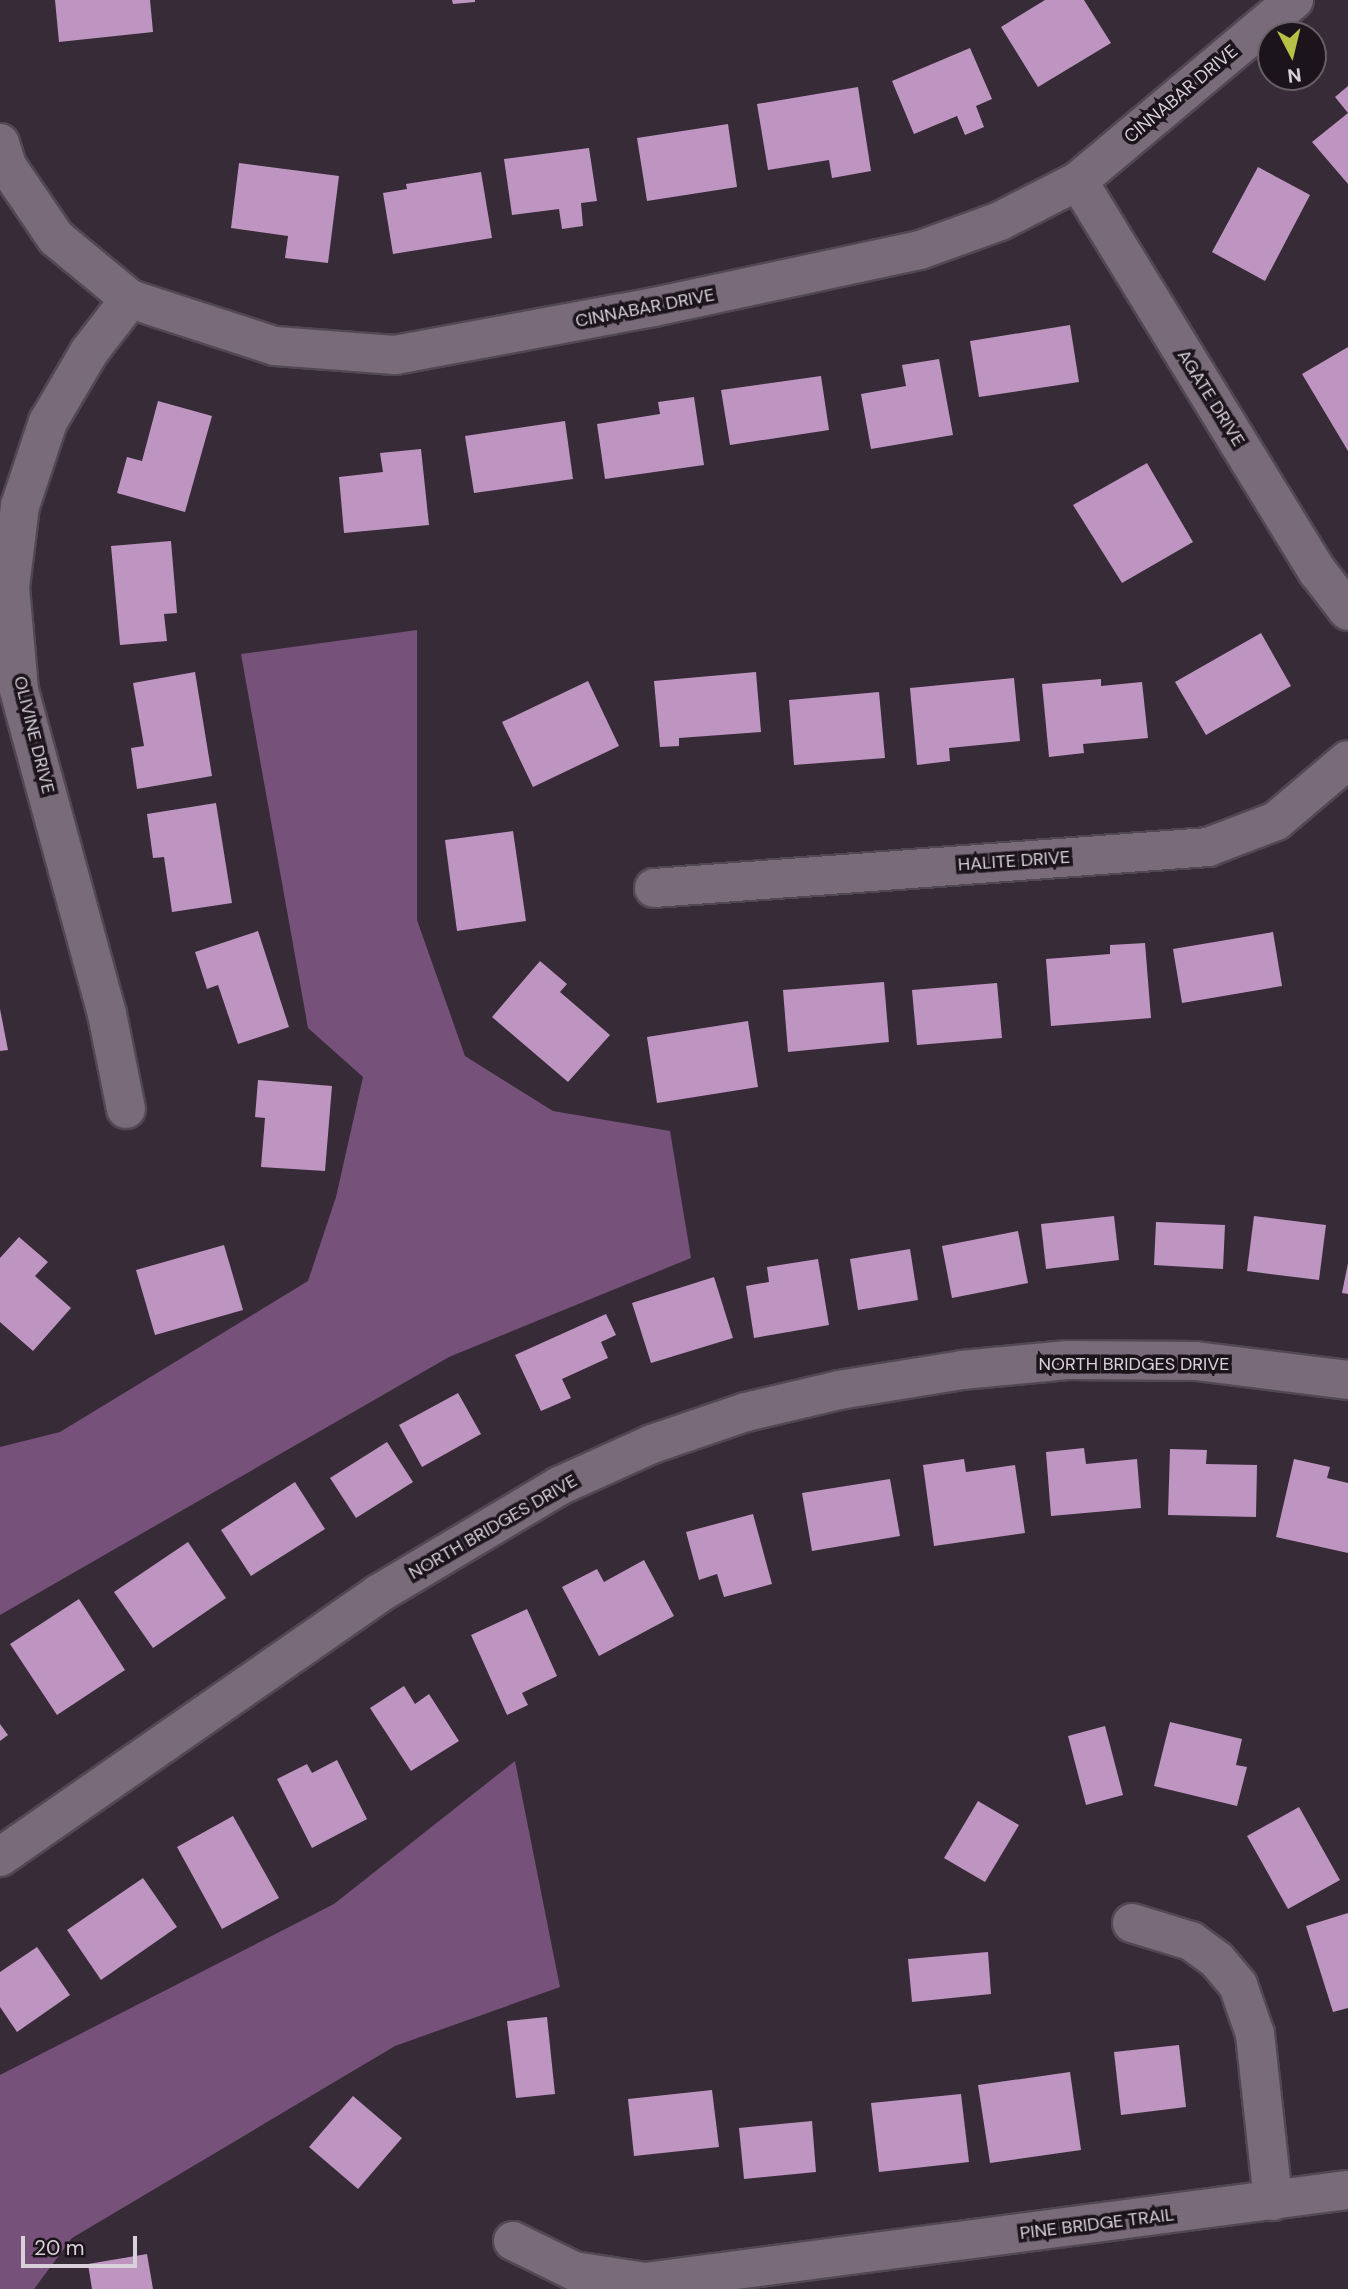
<!DOCTYPE html>
<style>
body{margin:0}
#map{position:relative;width:1348px;height:2289px;overflow:hidden;background:#372b38;font-family:"DM Sans",sans-serif}
div>[style]{position:absolute}
[style*='--x']{left:calc(var(--x)*1px);top:calc(var(--y)*1px);width:calc(var(--w)*1px);rotate:calc(var(--a)*1deg)}
.forest>*{inset:0;background:#765179}
.building>*{inset:0;background:#be95c1}
.roads{filter:drop-shadow(2px 0 #524853) drop-shadow(-2px 0 #524853) drop-shadow(0 2px #524853) drop-shadow(0 -2px #524853)}
.minor>*{height:38px;margin:-19px;padding:0 19px;transform-origin:19px;border-radius:19px;background:#796b7a}
span{translate:-50% -50%;white-space:nowrap;text-align:center;line-height:1.15;-webkit-text-stroke:7px #1b151b;paint-order:stroke}
.street-label{font-size:18px;color:#d8d1d9}
.north{position:absolute;left:1257px;top:21px;width:70px;height:70px;box-sizing:border-box;background:#1b151b;border:2px solid #676067;border-radius:50%;rotate:173deg;font-size:19px;font-weight:700;line-height:28px;text-align:center;color:#d8d1d9}
.north::after{content:'';display:block;margin:auto;width:24px;height:32px;background:#b7c148;clip-path:polygon(50% 0,100% 100%,50% 72%,0 100%)}
.scale{position:absolute;left:21px;top:2236px;width:116px;height:32px;box-sizing:border-box;border:4px solid #d8d1d9;border-top:0;padding-left:9px;font-size:21px;line-height:24px;white-space:nowrap;color:#d8d1d9;-webkit-text-stroke:5px #1b151b;paint-order:stroke}
</style>
<div id="map">
<div class="forest">
<i style="clip-path:polygon(417px 630px,417px 920px,465px 1056px,553px 1111px,670px 1131px,691px 1258px,449px 1357px,0 1615px,0 1447px,60px 1432px,308px 1281px,336px 1197px,363px 1077px,308px 1028px,241px 654px)"></i>
<i style="clip-path:polygon(515px 1761px,560px 1987px,395px 2046px,72px 2238px,34px 2289px,0 2289px,0 2075px,334px 1904px)"></i>
</div>
<div class="building">
<i style="clip-path:polygon(55px 0,150px 0,153px 32px,59px 42px)"></i>
<i style="clip-path:polygon(452px 0,475px 0,475px 2px,453px 4px)"></i>
<i style="clip-path:polygon(1045px 0,1084px 0,1111px 43px,1038px 87px,1001px 27px)"></i>
<i style="clip-path:polygon(970px 48px,992px 99px,976px 106px,984px 127px,965px 135px,957px 116px,914px 134px,892px 81px)"></i>
<i style="clip-path:polygon(1348px 86px,1348px 113px,1335px 97px)"></i>
<i style="clip-path:polygon(858px 87px,871px 171px,832px 178px,829px 160px,768px 170px,757px 104px)"></i>
<i style="clip-path:polygon(1348px 113px,1348px 184px,1312px 142px)"></i>
<i style="clip-path:polygon(728px 124px,737px 187px,647px 201px,637px 138px)"></i>
<i style="clip-path:polygon(589px 148px,597px 201px,581px 203px,583px 226px,562px 229px,559px 209px,512px 215px,504px 159px)"></i>
<i style="clip-path:polygon(239px 163px,339px 176px,328px 263px,285px 258px,288px 236px,231px 228px)"></i>
<i style="clip-path:polygon(1258px 167px,1310px 195px,1265px 281px,1212px 252px)"></i>
<i style="clip-path:polygon(481px 172px,492px 238px,393px 254px,383px 193px,407px 189px,406px 184px)"></i>
<i style="clip-path:polygon(1070px 325px,1079px 382px,979px 397px,970px 341px)"></i>
<i style="clip-path:polygon(1348px 347px,1348px 451px,1302px 374px)"></i>
<i style="clip-path:polygon(939px 359px,953px 435px,871px 449px,861px 394px,906px 386px,902px 365px)"></i>
<i style="clip-path:polygon(821px 376px,829px 430px,730px 445px,721px 390px)"></i>
<i style="clip-path:polygon(694px 397px,704px 465px,605px 479px,597px 424px,660px 414px,658px 402px)"></i>
<i style="clip-path:polygon(158px 401px,212px 416px,185px 512px,117px 493px,127px 457px,142px 461px)"></i>
<i style="clip-path:polygon(565px 421px,573px 479px,474px 493px,465px 436px)"></i>
<i style="clip-path:polygon(421px 449px,429px 525px,344px 533px,339px 477px,383px 472px,380px 453px)"></i>
<i style="clip-path:polygon(1147px 463px,1193px 542px,1122px 583px,1073px 505px)"></i>
<i style="clip-path:polygon(171px 541px,177px 613px,164px 614px,167px 641px,120px 645px,111px 546px)"></i>
<i style="clip-path:polygon(1261px 633px,1291px 686px,1206px 735px,1175px 682px)"></i>
<i style="clip-path:polygon(195px 672px,212px 776px,137px 789px,131px 748px,144px 746px,133px 683px)"></i>
<i style="clip-path:polygon(756px 672px,761px 732px,679px 738px,679px 746px,660px 747px,654px 681px)"></i>
<i style="clip-path:polygon(1014px 678px,1020px 741px,949px 748px,950px 761px,917px 765px,910px 688px)"></i>
<i style="clip-path:polygon(1101px 679px,1101px 686px,1142px 682px,1148px 738px,1083px 744px,1084px 753px,1049px 757px,1042px 684px)"></i>
<i style="clip-path:polygon(588px 681px,619px 746px,533px 787px,502px 722px)"></i>
<i style="clip-path:polygon(879px 692px,885px 758px,794px 765px,789px 700px)"></i>
<i style="clip-path:polygon(216px 803px,232px 903px,172px 912px,164px 857px,153px 858px,147px 814px)"></i>
<i style="clip-path:polygon(513px 831px,526px 921px,457px 931px,445px 840px)"></i>
<i style="clip-path:polygon(258px 931px,289px 1027px,238px 1044px,218px 985px,207px 989px,195px 952px)"></i>
<i style="clip-path:polygon(1273px 932px,1282px 986px,1182px 1003px,1173px 949px)"></i>
<i style="clip-path:polygon(1145px 943px,1151px 1018px,1051px 1026px,1046px 959px,1110px 954px,1110px 945px)"></i>
<i style="clip-path:polygon(540px 961px,567px 984px,560px 992px,610px 1035px,568px 1082px,492px 1017px)"></i>
<i style="clip-path:polygon(884px 982px,889px 1042px,788px 1052px,783px 990px)"></i>
<i style="clip-path:polygon(997px 983px,1002px 1038px,917px 1045px,912px 990px)"></i>
<i style="clip-path:polygon(0 1009px,8px 1050px,0 1051px)"></i>
<i style="clip-path:polygon(748px 1021px,758px 1087px,657px 1103px,647px 1037px)"></i>
<i style="clip-path:polygon(258px 1080px,332px 1086px,325px 1171px,261px 1167px,265px 1118px,255px 1117px)"></i>
<i style="clip-path:polygon(1114px 1216px,1119px 1260px,1046px 1269px,1041px 1224px)"></i>
<i style="clip-path:polygon(1254px 1216px,1326px 1225px,1319px 1280px,1247px 1271px)"></i>
<i style="clip-path:polygon(1156px 1222px,1225px 1225px,1223px 1269px,1154px 1265px)"></i>
<i style="clip-path:polygon(1018px 1231px,1028px 1283px,952px 1298px,942px 1246px)"></i>
<i style="clip-path:polygon(19px 1237px,48px 1262px,35px 1276px,71px 1308px,33px 1351px,0 1322px,0 1258px)"></i>
<i style="clip-path:polygon(224px 1245px,243px 1310px,155px 1335px,136px 1270px)"></i>
<i style="clip-path:polygon(910px 1249px,918px 1300px,858px 1310px,850px 1259px)"></i>
<i style="clip-path:polygon(818px 1259px,829px 1325px,754px 1338px,746px 1286px,769px 1282px,767px 1267px)"></i>
<i style="clip-path:polygon(1348px 1263px,1348px 1294px,1342px 1293px)"></i>
<i style="clip-path:polygon(714px 1277px,733px 1338px,651px 1363px,632px 1303px)"></i>
<i style="clip-path:polygon(606px 1314px,616px 1335px,601px 1342px,608px 1358px,562px 1379px,571px 1398px,541px 1411px,515px 1355px)"></i>
<i style="clip-path:polygon(458px 1393px,481px 1434px,422px 1467px,399px 1425px)"></i>
<i style="clip-path:polygon(387px 1442px,413px 1482px,356px 1518px,330px 1478px)"></i>
<i style="clip-path:polygon(1084px 1448px,1086px 1464px,1137px 1459px,1141px 1508px,1051px 1516px,1046px 1452px)"></i>
<i style="clip-path:polygon(1170px 1449px,1207px 1450px,1206px 1464px,1257px 1465px,1256px 1517px,1168px 1515px)"></i>
<i style="clip-path:polygon(964px 1459px,966px 1472px,1015px 1465px,1025px 1533px,934px 1546px,923px 1465px)"></i>
<i style="clip-path:polygon(1294px 1459px,1330px 1467px,1327px 1478px,1348px 1483px,1348px 1553px,1276px 1537px)"></i>
<i style="clip-path:polygon(890px 1479px,900px 1536px,812px 1551px,802px 1493px)"></i>
<i style="clip-path:polygon(295px 1482px,325px 1529px,251px 1576px,221px 1530px)"></i>
<i style="clip-path:polygon(753px 1514px,772px 1584px,724px 1597px,717px 1574px,699px 1580px,686px 1532px)"></i>
<i style="clip-path:polygon(188px 1542px,226px 1598px,153px 1648px,114px 1592px)"></i>
<i style="clip-path:polygon(644px 1560px,674px 1616px,599px 1656px,562px 1587px,597px 1569px,604px 1582px)"></i>
<i style="clip-path:polygon(79px 1599px,125px 1670px,57px 1715px,10px 1644px)"></i>
<i style="clip-path:polygon(527px 1609px,557px 1676px,522px 1693px,528px 1705px,507px 1715px,471px 1635px)"></i>
<i style="clip-path:polygon(404px 1686px,415px 1704px,429px 1694px,459px 1741px,411px 1771px,370px 1708px)"></i>
<i style="clip-path:polygon(1170px 1722px,1242px 1739px,1236px 1765px,1247px 1767px,1237px 1806px,1154px 1786px)"></i>
<i style="clip-path:polygon(0 1724px,8px 1735px,0 1741px)"></i>
<i style="clip-path:polygon(1105px 1726px,1123px 1795px,1086px 1805px,1068px 1736px)"></i>
<i style="clip-path:polygon(337px 1760px,367px 1819px,312px 1848px,277px 1779px,307px 1764px,312px 1773px)"></i>
<i style="clip-path:polygon(978px 1801px,1019px 1825px,985px 1882px,944px 1858px)"></i>
<i style="clip-path:polygon(1299px 1807px,1340px 1880px,1288px 1909px,1247px 1836px)"></i>
<i style="clip-path:polygon(233px 1816px,279px 1898px,222px 1929px,177px 1847px)"></i>
<i style="clip-path:polygon(143px 1878px,177px 1927px,101px 1980px,67px 1930px)"></i>
<i style="clip-path:polygon(1348px 1913px,1348px 2008px,1333px 2012px,1306px 1926px)"></i>
<i style="clip-path:polygon(37px 1947px,70px 1995px,17px 2032px,0 2007px,0 1972px)"></i>
<i style="clip-path:polygon(988px 1952px,991px 1994px,912px 2002px,908px 1959px)"></i>
<i style="clip-path:polygon(547px 2017px,555px 2094px,516px 2098px,507px 2021px)"></i>
<i style="clip-path:polygon(1179px 2045px,1186px 2107px,1121px 2115px,1114px 2052px)"></i>
<i style="clip-path:polygon(1070px 2072px,1081px 2150px,990px 2163px,978px 2085px)"></i>
<i style="clip-path:polygon(712px 2090px,719px 2147px,634px 2156px,628px 2099px)"></i>
<i style="clip-path:polygon(961px 2094px,969px 2162px,879px 2172px,871px 2103px)"></i>
<i style="clip-path:polygon(353px 2096px,402px 2138px,358px 2189px,309px 2147px)"></i>
<i style="clip-path:polygon(812px 2121px,816px 2172px,744px 2179px,739px 2128px)"></i>
<i style="clip-path:polygon(147px 2254px,153px 2289px,92px 2289px,88px 2264px)"></i>
</div>
<div class="roads">
<div class="minor">
<i style="--x:0;--y:143;--w:24;--a:73"></i>
<i style="--x:7;--y:166;--w:87;--a:55.8"></i>
<i style="--x:56;--y:238;--w:96;--a:39.5"></i>
<i style="--x:130;--y:299;--w:152;--a:18"></i>
<i style="--x:275;--y:346;--w:120;--a:4.3"></i>
<i style="--x:395;--y:355;--w:263;--a:-10.5"></i>
<i style="--x:654;--y:307;--w:272;--a:-12.1"></i>
<i style="--x:920;--y:250;--w:85;--a:-19.9"></i>
<i style="--x:1000;--y:221;--w:88;--a:-27.1"></i>
<i style="--x:1078;--y:181;--w:282;--a:-40"></i>
<i style="--x:1078;--y:181;--w:459;--a:58.5"></i>
<i style="--x:1318;--y:572;--w:49;--a:52.4"></i>
<i style="--x:654;--y:888;--w:556;--a:-4.23"></i>
<i style="--x:1208;--y:847;--w:73;--a:-20.9"></i>
<i style="--x:1276;--y:821;--w:94;--a:-40.3"></i>
<i style="--x:126;--y:1109;--w:97;--a:-101.3"></i>
<i style="--x:107;--y:1014;--w:336;--a:-105.2"></i>
<i style="--x:19;--y:690;--w:103;--a:-95"></i>
<i style="--x:10;--y:587;--w:82;--a:-83"></i>
<i style="--x:20;--y:506;--w:89;--a:-71.6"></i>
<i style="--x:48;--y:422;--w:81;--a:-59.6"></i>
<i style="--x:89;--y:352;--w:67;--a:-52.3"></i>
<i style="--x:0;--y:1857;--w:460;--a:-34.8"></i>
<i style="--x:378;--y:1594;--w:211;--a:-30.8"></i>
<i style="--x:559;--y:1486;--w:102;--a:-24.3"></i>
<i style="--x:652;--y:1444;--w:99;--a:-18.8"></i>
<i style="--x:746;--y:1412;--w:96;--a:-13.3"></i>
<i style="--x:839;--y:1390;--w:125;--a:-9.2"></i>
<i style="--x:962;--y:1370;--w:106;--a:-5.4"></i>
<i style="--x:1068;--y:1360;--w:128;--a:0.4"></i>
<i style="--x:1196;--y:1361;--w:153;--a:7.1"></i>
<i style="--x:1132;--y:1923;--w:62;--a:17"></i>
<i style="--x:1191;--y:1941;--w:32;--a:36"></i>
<i style="--x:1217;--y:1960;--w:33;--a:50"></i>
<i style="--x:1238;--y:1985;--w:52;--a:70.9"></i>
<i style="--x:1255;--y:2034;--w:168;--a:83.8"></i>
<i style="--x:513;--y:2241;--w:68;--a:26.2"></i>
<i style="--x:574;--y:2271;--w:72;--a:8.8"></i>
<i style="--x:645;--y:2282;--w:709;--a:-7.46"></i>
</div>
</div>
<div class="street-label">
<span style="left:1181px;top:94px;rotate:-40deg">CINNABAR DRIVE</span>
<span style="left:645px;top:308px;rotate:-11deg">CINNABAR DRIVE</span>
<span style="left:1211px;top:398px;rotate:58deg">AGATE DRIVE</span>
<span style="left:34px;top:735px;rotate:76deg">OLIVINE DRIVE</span>
<span style="left:1014px;top:861px;rotate:-4deg">HALITE DRIVE</span>
<span style="left:1134px;top:1364px">NORTH BRIDGES DRIVE</span>
<span style="left:493px;top:1527px;rotate:-30deg">NORTH BRIDGES DRIVE</span>
<span style="left:1097px;top:2224px;rotate:-7deg">PINE BRIDGE TRAIL</span>
</div>
<div class="north">N</div>
<div class="scale">20 m</div>
</div>
